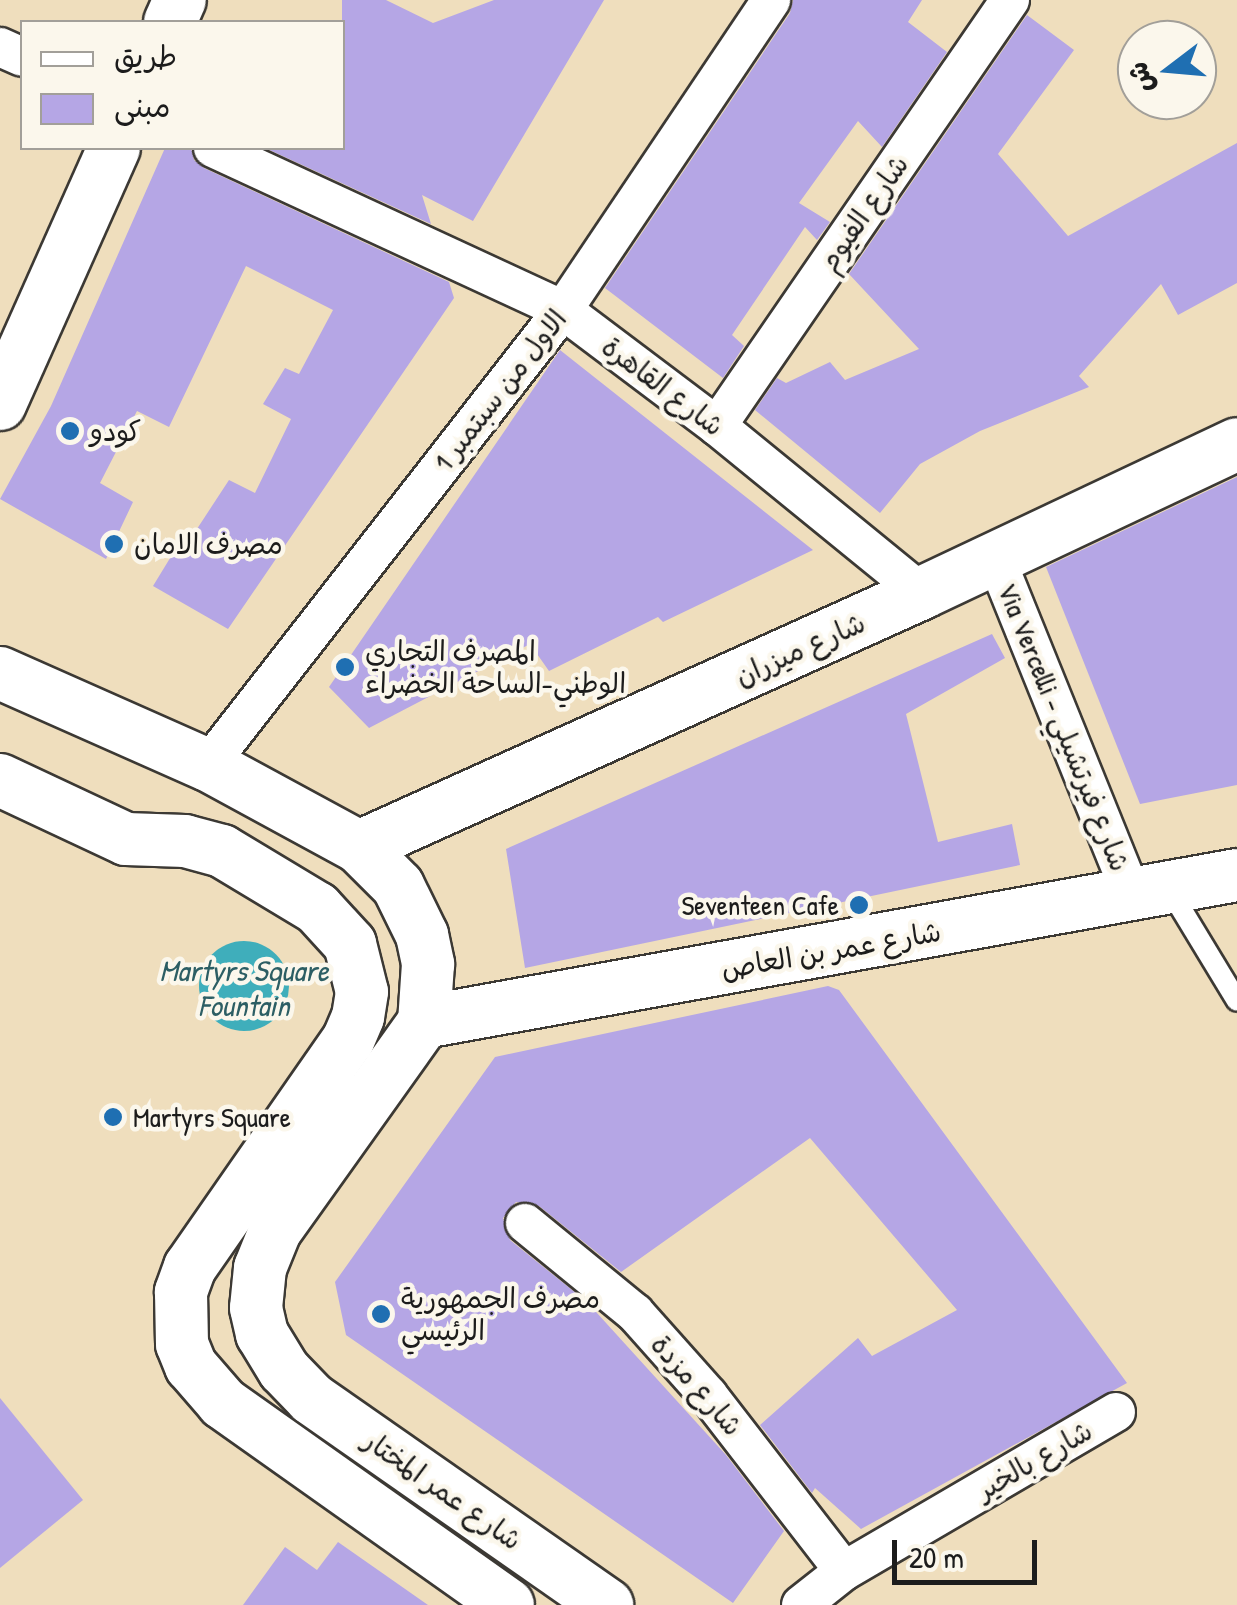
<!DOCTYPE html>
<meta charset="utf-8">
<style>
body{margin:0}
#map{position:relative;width:1237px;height:1605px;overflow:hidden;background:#efdebd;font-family:"Patrick Hand","Playpen Sans Arabic",sans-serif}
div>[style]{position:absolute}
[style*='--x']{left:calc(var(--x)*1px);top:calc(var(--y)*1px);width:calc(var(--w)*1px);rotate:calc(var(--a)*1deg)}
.water>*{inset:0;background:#3faebb}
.round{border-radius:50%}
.building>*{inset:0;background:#b5a6e5}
.roads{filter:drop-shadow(2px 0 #3c3934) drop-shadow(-2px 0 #3c3934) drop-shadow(0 2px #3c3934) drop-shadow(0 -2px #3c3934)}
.lane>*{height:20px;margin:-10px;padding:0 10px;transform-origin:10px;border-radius:10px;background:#fff}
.street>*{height:38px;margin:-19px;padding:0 19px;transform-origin:19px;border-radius:19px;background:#fff}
.secondary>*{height:52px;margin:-26px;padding:0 26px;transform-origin:26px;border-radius:26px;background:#fff}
.dots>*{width:28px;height:28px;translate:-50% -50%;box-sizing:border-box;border:5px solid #fbf7ec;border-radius:50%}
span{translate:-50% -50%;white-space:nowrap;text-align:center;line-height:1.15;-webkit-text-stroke:9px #fbf7ec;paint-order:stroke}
.street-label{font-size:28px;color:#1c1c1c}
.poi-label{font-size:28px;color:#1c1c1c}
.left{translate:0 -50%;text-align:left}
.right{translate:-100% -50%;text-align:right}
.water-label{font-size:30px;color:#2c5e64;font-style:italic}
.legend{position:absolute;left:20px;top:20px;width:325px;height:130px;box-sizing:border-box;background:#fbf7ec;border:2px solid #a29f99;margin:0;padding:12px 18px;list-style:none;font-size:30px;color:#1c1c1c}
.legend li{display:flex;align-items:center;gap:20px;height:50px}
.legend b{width:50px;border:2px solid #a29f99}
.north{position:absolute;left:1117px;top:20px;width:100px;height:100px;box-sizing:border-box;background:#fbf7ec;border:2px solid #a29f99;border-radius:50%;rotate:254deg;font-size:28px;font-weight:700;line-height:40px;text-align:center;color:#1c1c1c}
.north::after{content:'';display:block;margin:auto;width:35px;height:45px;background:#1f6fb2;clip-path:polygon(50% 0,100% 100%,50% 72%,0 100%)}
.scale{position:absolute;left:892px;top:1540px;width:145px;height:45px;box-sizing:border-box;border:5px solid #1c1c1c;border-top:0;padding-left:12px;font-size:30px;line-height:35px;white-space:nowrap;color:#1c1c1c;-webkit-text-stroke:8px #fbf7ec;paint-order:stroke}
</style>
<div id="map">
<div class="water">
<i class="round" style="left:199px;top:941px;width:90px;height:90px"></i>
</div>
<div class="building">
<i style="clip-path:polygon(342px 0,386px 0,433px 23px,494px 0,604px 0,473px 221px,422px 195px,431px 224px,265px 148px,342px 148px)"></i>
<i style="clip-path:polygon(793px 0,922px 0,908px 22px,947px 52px,882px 147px,858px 121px,799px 203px,830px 222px,817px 240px,805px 227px,732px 335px,744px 346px,723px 378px,605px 288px,790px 13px)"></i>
<i style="clip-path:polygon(1027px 15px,1074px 50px,998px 154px,1068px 236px,1237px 143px,1237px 283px,1178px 315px,1161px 284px,1079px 376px,1089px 387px,980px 431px,920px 464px,880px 513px,755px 410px,777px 378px,786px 383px,830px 362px,845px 380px,919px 349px,849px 274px)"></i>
<i style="clip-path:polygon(165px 148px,191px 148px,194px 160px,204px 168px,449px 282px,454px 298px,228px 629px,153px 586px,186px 532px,193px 535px,229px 480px,255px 493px,291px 419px,263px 404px,285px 368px,299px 374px,333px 310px,246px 266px,169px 427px,137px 411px,100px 483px,133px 502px,106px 559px,0 499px,51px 406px)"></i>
<i style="clip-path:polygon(560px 350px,813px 550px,663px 622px,658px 617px,549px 671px,530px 644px,369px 728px,329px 687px)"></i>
<i style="clip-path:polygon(1237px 477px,1237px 785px,1140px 804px,1046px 567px)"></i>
<i style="clip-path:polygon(992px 634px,1005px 658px,906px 714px,938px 842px,1012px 824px,1020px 865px,525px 968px,506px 849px)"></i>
<i style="clip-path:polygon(828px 986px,839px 990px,1127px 1383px,861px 1529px,815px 1488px,812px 1493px,760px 1425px,858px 1338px,872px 1356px,957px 1310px,810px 1138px,621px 1272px,539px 1206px,516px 1202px,503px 1218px,510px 1240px,587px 1302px,726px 1455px,784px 1531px,733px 1603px,346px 1335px,335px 1282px,495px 1057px)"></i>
<i style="clip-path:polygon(0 1398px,83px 1500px,0 1568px)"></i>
<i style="clip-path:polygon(338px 1542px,428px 1605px,243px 1605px,285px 1547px,317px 1570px)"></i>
</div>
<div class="roads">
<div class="lane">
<i style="--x:1171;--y:892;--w:127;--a:58.8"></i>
</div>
<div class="street">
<i style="--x:0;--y:47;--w:24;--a:24"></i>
<i style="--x:213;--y:148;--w:386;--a:24.8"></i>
<i style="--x:563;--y:310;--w:193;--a:37"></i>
<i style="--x:717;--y:426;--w:264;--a:39.2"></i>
<i style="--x:717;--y:426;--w:517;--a:-55.48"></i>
<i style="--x:996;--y:559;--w:363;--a:68"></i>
<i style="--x:208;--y:765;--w:577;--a:-52.04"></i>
<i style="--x:563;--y:310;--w:373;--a:-56.1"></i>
<i style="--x:525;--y:1223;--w:142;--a:39.3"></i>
<i style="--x:635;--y:1313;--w:110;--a:48.3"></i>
<i style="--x:708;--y:1395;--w:222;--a:52.3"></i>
<i style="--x:801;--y:1605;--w:55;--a:-38.3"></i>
<i style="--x:844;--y:1571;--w:315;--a:-30.3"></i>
</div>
<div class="secondary">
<i style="--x:170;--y:22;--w:24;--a:-66"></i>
<i style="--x:0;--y:404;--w:280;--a:-66"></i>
<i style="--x:0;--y:673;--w:227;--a:23.9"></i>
<i style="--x:208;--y:765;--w:172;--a:28.5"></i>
<i style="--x:359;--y:847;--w:55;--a:45"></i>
<i style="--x:398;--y:886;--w:55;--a:63.9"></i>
<i style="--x:422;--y:935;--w:30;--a:78"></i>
<i style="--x:428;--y:964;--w:58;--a:93.9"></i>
<i style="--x:424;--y:1022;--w:257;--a:125.5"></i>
<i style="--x:275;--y:1231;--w:40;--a:112"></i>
<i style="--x:260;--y:1268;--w:40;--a:95.7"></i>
<i style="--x:256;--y:1308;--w:27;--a:77"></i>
<i style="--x:262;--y:1334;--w:42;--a:58.6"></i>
<i style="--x:284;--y:1370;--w:40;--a:46"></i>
<i style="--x:312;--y:1399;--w:360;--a:34.9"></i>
<i style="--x:0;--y:780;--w:139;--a:25.1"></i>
<i style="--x:126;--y:839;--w:59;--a:1.9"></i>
<i style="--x:185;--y:841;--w:38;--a:15"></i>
<i style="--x:222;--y:851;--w:111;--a:31"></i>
<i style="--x:317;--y:908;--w:49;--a:47.5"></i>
<i style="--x:350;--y:944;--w:49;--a:76"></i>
<i style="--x:362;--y:992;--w:25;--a:99"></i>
<i style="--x:358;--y:1017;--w:25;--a:113"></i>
<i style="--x:348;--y:1040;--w:277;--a:124.8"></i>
<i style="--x:190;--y:1267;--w:27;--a:110"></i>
<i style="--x:181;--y:1292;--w:52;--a:88.9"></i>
<i style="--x:182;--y:1344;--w:24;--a:68"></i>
<i style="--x:191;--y:1366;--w:49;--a:49.1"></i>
<i style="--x:223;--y:1403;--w:349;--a:35.3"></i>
<i style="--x:359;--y:847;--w:618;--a:-24.28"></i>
<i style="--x:922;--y:593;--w:348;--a:-25.3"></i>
<i style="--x:424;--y:1022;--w:826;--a:-10.25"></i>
</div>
</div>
<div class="dots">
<i style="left:70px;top:431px;background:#1f6fb2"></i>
<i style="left:114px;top:544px;background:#1f6fb2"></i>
<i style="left:345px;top:667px;background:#1f6fb2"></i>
<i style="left:859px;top:905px;background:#1f6fb2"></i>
<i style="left:113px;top:1117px;background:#1f6fb2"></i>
<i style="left:381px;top:1314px;background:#1f6fb2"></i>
</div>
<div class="street-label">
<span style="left:863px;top:213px;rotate:-55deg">شارع الفيوم</span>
<span style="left:663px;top:386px;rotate:37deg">شارع القاهرة</span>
<span style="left:500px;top:390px;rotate:-52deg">الاول من سبتمبر 1</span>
<span style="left:800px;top:649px;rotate:-24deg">شارع ميزران</span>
<span style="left:1064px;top:727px;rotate:68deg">Via Vercelli - شارع فيرتشيلي</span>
<span style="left:831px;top:950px;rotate:-10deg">شارع عمر بن العاص</span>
<span style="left:697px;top:1385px;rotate:49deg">شارع مزدة</span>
<span style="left:1034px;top:1460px;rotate:-30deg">شارع بالخير</span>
<span style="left:443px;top:1490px;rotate:35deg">شارع عمر المختار</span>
</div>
<div class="poi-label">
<span class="left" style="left:90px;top:431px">كودو</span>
<span class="left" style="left:134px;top:544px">مصرف الامان</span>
<span class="left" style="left:365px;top:667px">المصرف التجاري<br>الوطني-الساحة الخضراء</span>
<span class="right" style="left:839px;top:905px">Seventeen Cafe</span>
<span class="left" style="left:133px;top:1117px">Martyrs Square</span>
<span class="left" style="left:401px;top:1314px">مصرف الجمهورية<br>الرئيسي</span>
</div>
<div class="water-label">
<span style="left:244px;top:987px">Martyrs Square<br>Fountain</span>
</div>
<ul class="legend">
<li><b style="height:12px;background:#fff"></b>طريق</li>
<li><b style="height:28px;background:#b5a6e5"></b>مبنى</li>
</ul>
<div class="north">ش</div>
<div class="scale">20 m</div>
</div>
